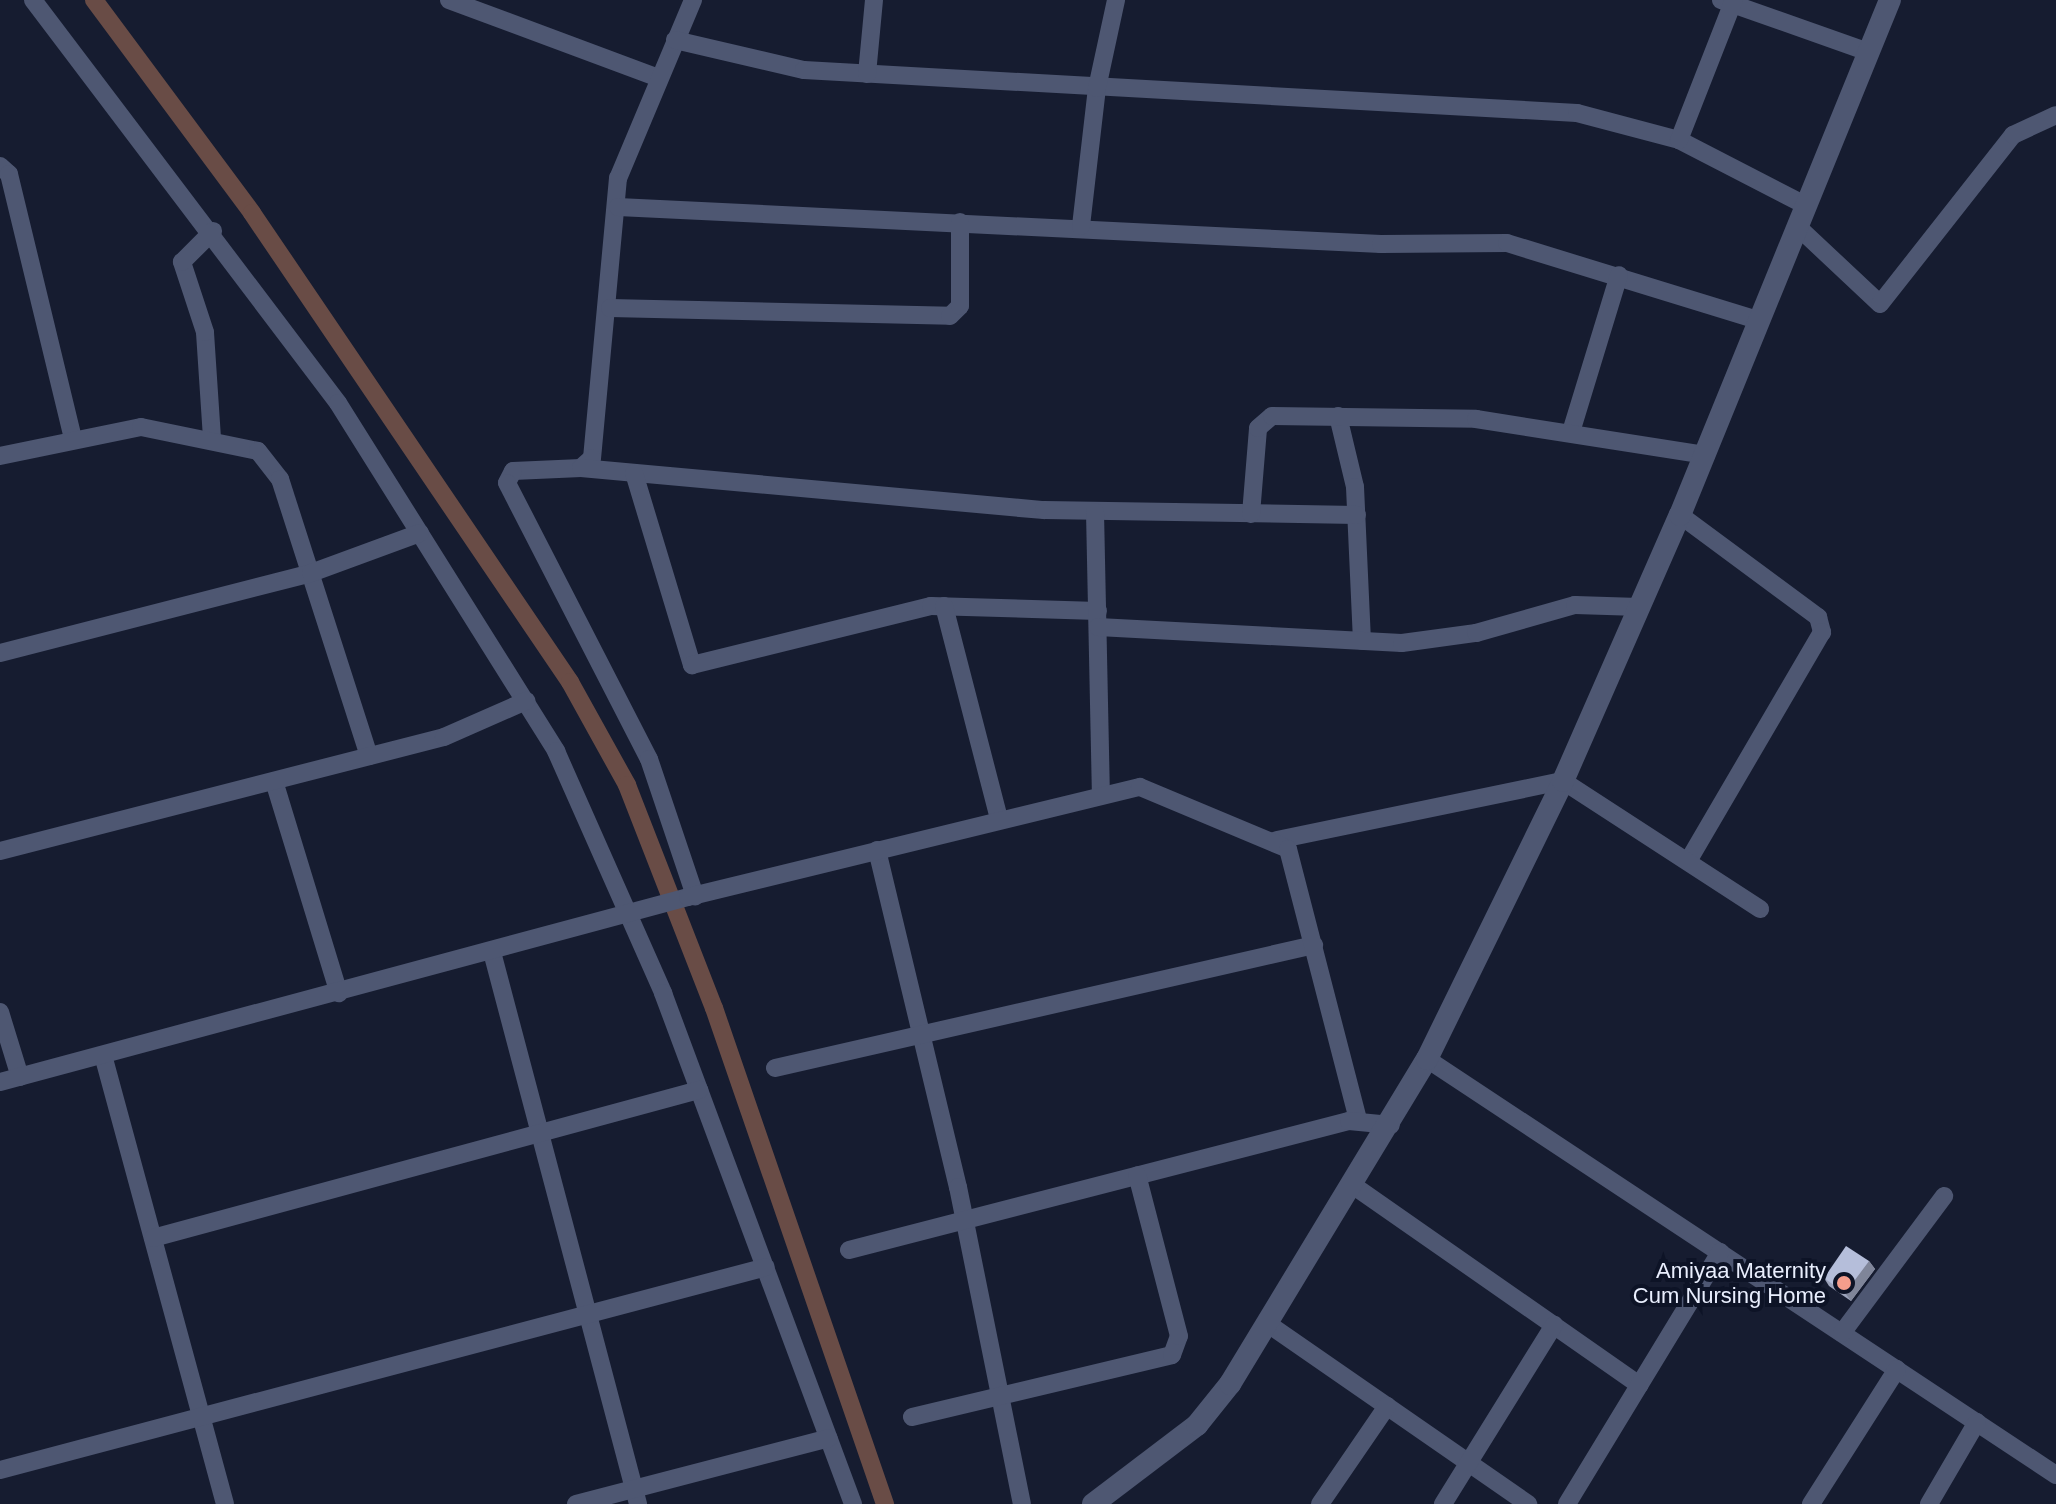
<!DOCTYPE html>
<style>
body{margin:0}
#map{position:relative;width:2056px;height:1504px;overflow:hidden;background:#161c30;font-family:Helvetica,sans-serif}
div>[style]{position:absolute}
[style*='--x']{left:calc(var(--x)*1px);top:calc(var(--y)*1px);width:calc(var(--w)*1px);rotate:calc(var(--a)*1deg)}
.canal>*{height:18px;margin:-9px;padding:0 9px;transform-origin:9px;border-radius:9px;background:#694c46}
.minor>*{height:18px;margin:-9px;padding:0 9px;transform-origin:9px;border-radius:9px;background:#4e5772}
.tertiary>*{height:22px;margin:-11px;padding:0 11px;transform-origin:11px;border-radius:11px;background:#4e5772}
.wall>*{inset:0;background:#9ca3bb}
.shaded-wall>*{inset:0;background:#7f8599}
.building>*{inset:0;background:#b5beda}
.dots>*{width:22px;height:22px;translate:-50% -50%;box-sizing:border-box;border:4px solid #0d1326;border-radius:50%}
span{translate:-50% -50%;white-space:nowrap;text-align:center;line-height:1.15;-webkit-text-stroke:8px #0d1326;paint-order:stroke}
.poi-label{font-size:22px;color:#e9eefd}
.right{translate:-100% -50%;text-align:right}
</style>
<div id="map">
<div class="canal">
<i style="--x:94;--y:0;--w:265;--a:53.4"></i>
<i style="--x:252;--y:213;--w:567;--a:55.86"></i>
<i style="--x:570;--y:682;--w:118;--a:61"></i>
<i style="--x:627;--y:785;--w:239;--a:68.7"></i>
<i style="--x:714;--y:1008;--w:525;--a:70.98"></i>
</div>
<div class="minor">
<i style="--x:33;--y:0;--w:505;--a:52.88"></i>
<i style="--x:338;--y:403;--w:411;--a:57.9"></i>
<i style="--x:556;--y:751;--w:265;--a:66.1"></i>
<i style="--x:663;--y:993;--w:545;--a:69.6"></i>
<i style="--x:449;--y:0;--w:224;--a:20.4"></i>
<i style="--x:693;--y:0;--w:193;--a:112.8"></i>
<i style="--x:618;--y:178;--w:281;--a:95.3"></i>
<i style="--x:592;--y:458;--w:15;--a:138"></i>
<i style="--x:581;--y:468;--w:68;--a:177.5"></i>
<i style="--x:513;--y:471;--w:13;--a:117"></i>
<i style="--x:507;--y:483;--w:310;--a:62.8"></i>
<i style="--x:649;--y:759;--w:145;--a:71.4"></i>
<i style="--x:1721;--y:0;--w:157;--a:19.4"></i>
<i style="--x:675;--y:40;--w:132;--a:13.1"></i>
<i style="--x:804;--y:70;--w:774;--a:3.18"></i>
<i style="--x:1577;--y:113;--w:106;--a:14.8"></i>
<i style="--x:1679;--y:140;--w:144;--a:27.3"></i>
<i style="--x:867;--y:74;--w:74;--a:-84.6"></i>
<i style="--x:1679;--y:140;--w:150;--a:-68.6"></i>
<i style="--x:0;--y:166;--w:12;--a:42"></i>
<i style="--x:9;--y:174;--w:272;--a:76.4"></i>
<i style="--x:618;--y:207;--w:764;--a:2.78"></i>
<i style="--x:1381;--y:244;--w:126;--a:-0.5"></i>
<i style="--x:1507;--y:243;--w:265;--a:17.1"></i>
<i style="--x:1081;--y:226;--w:139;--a:-83.4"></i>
<i style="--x:1097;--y:88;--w:90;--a:-77.8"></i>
<i style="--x:1798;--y:227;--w:112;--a:43.2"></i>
<i style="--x:1880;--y:304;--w:215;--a:-51.8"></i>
<i style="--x:2013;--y:135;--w:47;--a:-24.9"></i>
<i style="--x:610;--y:308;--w:340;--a:1.3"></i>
<i style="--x:950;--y:316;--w:14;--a:-45"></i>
<i style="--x:960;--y:306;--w:84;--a:-90"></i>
<i style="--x:1338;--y:416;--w:73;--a:76.5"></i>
<i style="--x:1355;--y:487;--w:154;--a:87.4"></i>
<i style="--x:1571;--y:432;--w:164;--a:-73"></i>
<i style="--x:212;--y:438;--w:106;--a:-93.8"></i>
<i style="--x:205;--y:332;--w:74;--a:-108.2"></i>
<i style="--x:182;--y:262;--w:44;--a:-45"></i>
<i style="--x:0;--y:456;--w:144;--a:-11.6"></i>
<i style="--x:141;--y:427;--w:119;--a:11.6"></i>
<i style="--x:258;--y:451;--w:36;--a:52"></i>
<i style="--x:280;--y:479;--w:291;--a:72.2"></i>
<i style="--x:581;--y:468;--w:465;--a:5.2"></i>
<i style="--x:1044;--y:510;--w:313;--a:0.9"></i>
<i style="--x:634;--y:473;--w:201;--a:73.2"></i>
<i style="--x:692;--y:665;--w:246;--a:-13.9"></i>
<i style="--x:931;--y:606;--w:167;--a:1.7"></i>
<i style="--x:1095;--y:512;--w:281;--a:88.8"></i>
<i style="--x:1251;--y:514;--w:86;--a:-85.3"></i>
<i style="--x:1258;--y:428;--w:18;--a:-41"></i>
<i style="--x:1272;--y:416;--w:204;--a:0.8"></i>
<i style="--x:1476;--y:419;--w:233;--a:8.9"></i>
<i style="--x:1680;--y:515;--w:172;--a:36.5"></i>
<i style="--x:1818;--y:617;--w:16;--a:75"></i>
<i style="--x:1822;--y:632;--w:265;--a:120.3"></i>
<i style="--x:944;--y:606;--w:220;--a:75.5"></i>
<i style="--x:1098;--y:627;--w:304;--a:3"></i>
<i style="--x:1402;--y:643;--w:75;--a:-7.7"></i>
<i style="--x:1476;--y:633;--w:103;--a:-15.8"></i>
<i style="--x:1575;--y:605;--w:64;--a:1.8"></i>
<i style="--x:0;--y:653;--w:321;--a:-14.4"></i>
<i style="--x:311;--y:573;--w:116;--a:-20.2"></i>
<i style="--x:274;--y:781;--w:222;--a:73"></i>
<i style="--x:1277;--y:840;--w:292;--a:-11.7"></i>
<i style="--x:1563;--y:781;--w:235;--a:33"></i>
<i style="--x:877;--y:850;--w:347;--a:76.5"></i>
<i style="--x:958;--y:1187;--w:323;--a:78.6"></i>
<i style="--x:0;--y:851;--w:458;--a:-14.4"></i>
<i style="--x:444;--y:737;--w:90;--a:-23.7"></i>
<i style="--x:492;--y:952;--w:571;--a:75.18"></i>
<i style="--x:0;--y:1012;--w:68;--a:72.9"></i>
<i style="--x:103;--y:1055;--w:465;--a:74.8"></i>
<i style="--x:1427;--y:1059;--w:754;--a:33.48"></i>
<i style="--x:775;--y:1068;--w:553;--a:-12.85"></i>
<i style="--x:0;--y:1082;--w:712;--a:-15.05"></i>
<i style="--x:688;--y:897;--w:465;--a:-13.7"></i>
<i style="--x:1140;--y:787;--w:160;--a:22.7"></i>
<i style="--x:1288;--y:849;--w:280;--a:75.5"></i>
<i style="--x:1354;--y:1186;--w:348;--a:34.9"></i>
<i style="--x:153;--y:1238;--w:566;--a:-15.17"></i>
<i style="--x:849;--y:1250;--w:516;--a:-14.47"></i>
<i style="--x:1349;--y:1121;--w:42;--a:5.4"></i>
<i style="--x:1271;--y:1326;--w:313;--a:34.7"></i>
<i style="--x:1842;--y:1333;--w:171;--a:-53.3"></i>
<i style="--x:912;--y:1417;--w:267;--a:-13.4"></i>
<i style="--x:1172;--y:1355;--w:20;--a:-70"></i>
<i style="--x:1179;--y:1336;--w:166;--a:-104.6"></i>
<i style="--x:0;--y:1470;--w:792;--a:-14.84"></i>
<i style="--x:576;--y:1504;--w:261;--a:-14.6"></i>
<i style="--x:1320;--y:1504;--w:119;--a:-55.6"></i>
<i style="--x:1443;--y:1504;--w:211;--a:-58.2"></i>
<i style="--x:1567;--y:1504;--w:295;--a:-58.7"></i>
<i style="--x:1811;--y:1504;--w:160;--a:-57.5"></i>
<i style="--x:1929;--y:1504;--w:95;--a:-59.7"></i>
</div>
<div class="tertiary">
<i style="--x:1093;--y:1504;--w:131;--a:-37.2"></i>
<i style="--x:1197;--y:1425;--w:53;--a:-51.2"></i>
<i style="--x:1230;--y:1384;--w:380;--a:-58.8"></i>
<i style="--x:1427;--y:1059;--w:309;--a:-63.9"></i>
<i style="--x:1563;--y:781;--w:291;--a:-66.3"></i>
<i style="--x:1680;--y:515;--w:556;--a:-67.82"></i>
</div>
<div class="wall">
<i style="clip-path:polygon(1869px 1261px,1875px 1269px,1851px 1301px,1829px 1286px,1824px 1278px)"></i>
</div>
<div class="shaded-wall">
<i style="clip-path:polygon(1869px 1261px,1875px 1269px,1851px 1301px,1845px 1293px)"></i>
</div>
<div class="building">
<i style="clip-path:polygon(1846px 1246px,1869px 1261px,1845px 1293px,1824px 1278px)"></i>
</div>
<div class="dots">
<i style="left:1844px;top:1283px;background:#f49d8c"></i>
</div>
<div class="poi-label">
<span class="right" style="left:1826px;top:1283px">Amiyaa Maternity<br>Cum Nursing Home</span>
</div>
</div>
